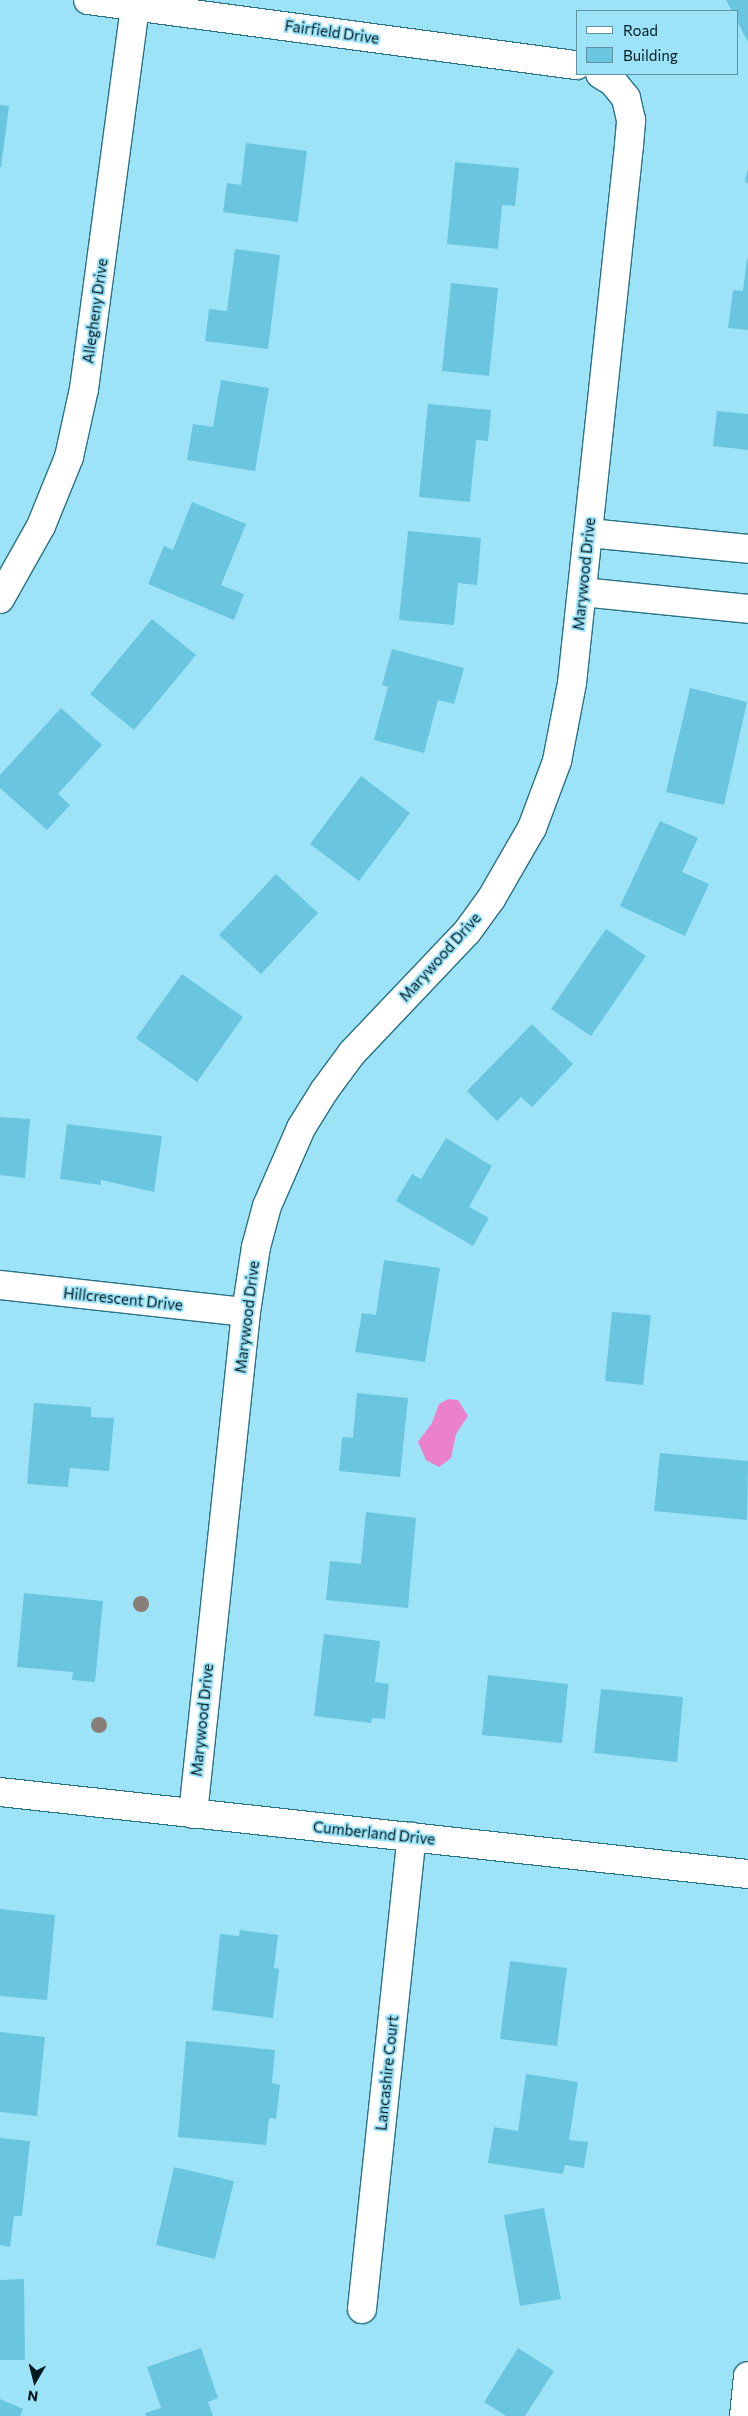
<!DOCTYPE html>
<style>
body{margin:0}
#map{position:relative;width:748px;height:2416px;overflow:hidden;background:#9de3f8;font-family:Commissioner,sans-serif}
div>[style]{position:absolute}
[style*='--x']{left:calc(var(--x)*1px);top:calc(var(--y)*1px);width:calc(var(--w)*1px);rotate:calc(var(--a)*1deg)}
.water>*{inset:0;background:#eb81cd}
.building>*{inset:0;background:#6ac5df}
.roads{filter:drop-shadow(1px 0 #2a7184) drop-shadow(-1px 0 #2a7184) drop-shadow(0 1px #2a7184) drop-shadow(0 -1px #2a7184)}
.minor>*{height:28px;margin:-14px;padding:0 14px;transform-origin:14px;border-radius:14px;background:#fff}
.major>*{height:28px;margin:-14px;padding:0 14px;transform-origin:14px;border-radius:14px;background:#fff}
.trees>*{width:16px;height:16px;margin:-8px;border-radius:50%;background:#887e78}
span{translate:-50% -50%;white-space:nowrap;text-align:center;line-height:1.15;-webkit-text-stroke:4px #9de3f8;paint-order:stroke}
.street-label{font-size:15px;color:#001921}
.legend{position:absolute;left:576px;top:10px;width:162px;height:65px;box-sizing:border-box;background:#9de3f8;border:1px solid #5e92a2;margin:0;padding:6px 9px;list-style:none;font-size:15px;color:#001921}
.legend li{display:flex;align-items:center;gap:10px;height:25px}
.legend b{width:25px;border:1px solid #5e92a2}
.north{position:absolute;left:10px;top:2356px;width:50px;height:50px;-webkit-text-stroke:4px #9de3f8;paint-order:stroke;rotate:188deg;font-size:14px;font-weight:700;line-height:20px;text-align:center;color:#001921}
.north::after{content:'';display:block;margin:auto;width:18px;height:22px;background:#001921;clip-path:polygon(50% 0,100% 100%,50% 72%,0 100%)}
</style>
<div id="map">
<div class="water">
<i style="clip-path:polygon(448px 1399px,458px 1400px,468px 1416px,456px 1434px,451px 1458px,439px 1467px,426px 1460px,418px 1442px,432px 1423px,439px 1404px)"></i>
</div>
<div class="building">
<i style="clip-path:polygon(726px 0,748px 0,748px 42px,737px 21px,737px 11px,732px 11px)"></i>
<i style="clip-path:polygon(0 105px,9px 106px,1px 167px,0 167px)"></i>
<i style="clip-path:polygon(246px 143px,307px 151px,298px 222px,223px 212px,227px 183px,241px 185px)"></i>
<i style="clip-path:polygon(455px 162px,519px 168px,515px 206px,502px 205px,498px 249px,447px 244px)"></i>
<i style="clip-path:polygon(747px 171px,748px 171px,748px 183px,745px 182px)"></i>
<i style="clip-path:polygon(235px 249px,280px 255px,268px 349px,205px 341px,209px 309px,227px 311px)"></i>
<i style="clip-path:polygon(747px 259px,748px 259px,748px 330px,728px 328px,733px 290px,743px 291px)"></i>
<i style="clip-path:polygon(451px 283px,498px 288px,489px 376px,442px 371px)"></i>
<i style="clip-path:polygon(221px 380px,269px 388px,255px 471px,187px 460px,193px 424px,213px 427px)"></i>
<i style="clip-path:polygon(428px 404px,491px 410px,488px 441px,476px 440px,470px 502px,419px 497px)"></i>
<i style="clip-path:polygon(717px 411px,748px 414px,748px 450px,713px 446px)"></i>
<i style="clip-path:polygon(192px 502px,246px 524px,221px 585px,244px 594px,234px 620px,148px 584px,164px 546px,173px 550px)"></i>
<i style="clip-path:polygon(408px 531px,481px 538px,477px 585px,458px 583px,454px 625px,399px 620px)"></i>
<i style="clip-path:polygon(152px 619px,196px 655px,134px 730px,90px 694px)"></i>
<i style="clip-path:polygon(392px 649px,464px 668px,454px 704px,438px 700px,424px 753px,374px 740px,388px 687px,382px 685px)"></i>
<i style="clip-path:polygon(690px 688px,747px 702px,724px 805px,666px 792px)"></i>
<i style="clip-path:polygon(61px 708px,102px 745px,58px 794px,70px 805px,47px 830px,0 788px,0 775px)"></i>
<i style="clip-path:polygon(361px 776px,410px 813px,359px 881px,310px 844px)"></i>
<i style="clip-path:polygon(660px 821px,698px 838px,682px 872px,709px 884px,685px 936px,620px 906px)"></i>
<i style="clip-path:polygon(276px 874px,318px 913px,261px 974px,219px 935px)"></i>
<i style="clip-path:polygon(606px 929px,646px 956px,591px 1036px,551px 1009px)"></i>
<i style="clip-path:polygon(182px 974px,243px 1017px,197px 1082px,136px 1038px)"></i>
<i style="clip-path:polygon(532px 1024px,573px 1064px,532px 1107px,521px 1097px,497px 1121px,467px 1091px)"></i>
<i style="clip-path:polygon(0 1117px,30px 1119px,25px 1178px,0 1175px)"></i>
<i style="clip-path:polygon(67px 1124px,162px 1136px,154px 1192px,101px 1180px,101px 1185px,60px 1179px)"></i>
<i style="clip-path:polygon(446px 1138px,492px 1166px,469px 1207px,489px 1218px,473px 1246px,396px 1201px,412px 1174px,421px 1179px)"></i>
<i style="clip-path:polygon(384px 1260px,440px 1268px,425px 1362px,355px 1352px,362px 1313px,376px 1315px)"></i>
<i style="clip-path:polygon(612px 1312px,651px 1315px,643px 1385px,605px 1381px)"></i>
<i style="clip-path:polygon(357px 1393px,408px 1398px,400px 1477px,339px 1471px,342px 1437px,353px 1438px)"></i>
<i style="clip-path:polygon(34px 1403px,91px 1407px,91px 1417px,114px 1418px,109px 1471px,70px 1468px,68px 1487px,27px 1484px)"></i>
<i style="clip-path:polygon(660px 1453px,748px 1461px,747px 1520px,654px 1511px)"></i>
<i style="clip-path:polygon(366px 1512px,416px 1518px,408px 1608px,326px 1600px,330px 1561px,361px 1564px)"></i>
<i style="clip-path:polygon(24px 1593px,103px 1601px,95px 1682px,72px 1680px,73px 1672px,17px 1667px)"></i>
<i style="clip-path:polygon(324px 1634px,380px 1641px,375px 1682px,389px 1684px,385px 1719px,372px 1718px,371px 1723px,314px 1716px)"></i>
<i style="clip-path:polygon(488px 1675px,568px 1684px,562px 1743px,482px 1735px)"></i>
<i style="clip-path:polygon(601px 1689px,683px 1697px,677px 1762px,594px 1753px)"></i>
<i style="clip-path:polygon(0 1909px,55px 1915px,47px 2000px,0 1996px)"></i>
<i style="clip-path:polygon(240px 1930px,278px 1935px,274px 1968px,279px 1969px,273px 2018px,212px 2010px,220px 1934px,239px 1936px)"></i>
<i style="clip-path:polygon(510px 1961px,567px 1968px,557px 2046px,500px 2039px)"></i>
<i style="clip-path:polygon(0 2032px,45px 2037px,37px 2116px,0 2112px)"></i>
<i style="clip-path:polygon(186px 2041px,275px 2050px,272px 2083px,280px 2085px,276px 2119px,269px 2118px,266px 2145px,178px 2137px)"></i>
<i style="clip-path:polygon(526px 2074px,578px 2082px,569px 2140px,588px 2142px,584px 2168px,565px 2165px,563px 2174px,488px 2163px,494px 2127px,518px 2131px)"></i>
<i style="clip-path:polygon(0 2138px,30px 2141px,22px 2216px,14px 2216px,10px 2247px,0 2245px)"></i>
<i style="clip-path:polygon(174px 2167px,234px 2181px,215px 2259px,156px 2245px)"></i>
<i style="clip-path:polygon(544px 2208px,561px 2299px,520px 2306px,504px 2215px)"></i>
<i style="clip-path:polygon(24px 2279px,25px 2360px,0 2360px,0 2280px)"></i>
<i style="clip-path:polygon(201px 2348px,218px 2398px,208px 2402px,213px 2416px,146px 2416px,145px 2413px,161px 2408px,147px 2367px)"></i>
<i style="clip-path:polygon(518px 2348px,554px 2371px,525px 2416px,506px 2416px,484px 2402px)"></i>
<i style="clip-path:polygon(0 2399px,23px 2409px,20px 2416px,0 2416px)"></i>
</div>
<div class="roads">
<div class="minor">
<i style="--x:88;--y:0;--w:493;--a:7.6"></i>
<i style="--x:589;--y:533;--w:160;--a:5.7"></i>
<i style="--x:582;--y:592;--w:167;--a:5.8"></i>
<i style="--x:0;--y:599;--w:84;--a:-60.7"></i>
<i style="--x:41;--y:526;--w:74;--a:-67.9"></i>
<i style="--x:69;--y:457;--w:70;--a:-77.6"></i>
<i style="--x:84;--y:389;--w:386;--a:-82.4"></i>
<i style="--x:0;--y:1285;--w:247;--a:6.3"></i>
<i style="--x:0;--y:1792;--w:752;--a:6.26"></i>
<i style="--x:193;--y:1814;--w:505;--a:-83.97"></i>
<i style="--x:246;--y:1312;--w:66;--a:-81.3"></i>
<i style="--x:256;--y:1247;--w:42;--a:-75"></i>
<i style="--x:267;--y:1206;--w:85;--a:-66.4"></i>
<i style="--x:301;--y:1128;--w:44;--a:-58.1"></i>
<i style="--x:324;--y:1091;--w:47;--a:-53.6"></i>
<i style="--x:352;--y:1053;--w:167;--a:-46.5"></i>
<i style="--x:467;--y:932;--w:41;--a:-54"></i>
<i style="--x:491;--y:899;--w:82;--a:-60"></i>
<i style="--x:532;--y:828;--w:72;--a:-69.5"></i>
<i style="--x:557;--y:761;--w:79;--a:-79.1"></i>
<i style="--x:572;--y:683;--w:541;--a:-83.95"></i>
<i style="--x:629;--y:145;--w:25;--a:-85"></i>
<i style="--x:631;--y:120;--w:23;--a:-103"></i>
<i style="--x:626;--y:98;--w:21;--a:-129"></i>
<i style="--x:613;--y:82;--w:15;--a:-148"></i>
<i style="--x:362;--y:2309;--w:475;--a:-84"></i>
</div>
<div class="major">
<i style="--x:744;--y:2416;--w:40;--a:-84.3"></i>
</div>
</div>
<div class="trees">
<i style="left:141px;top:1604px"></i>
<i style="left:99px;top:1725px"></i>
</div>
<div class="street-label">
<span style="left:332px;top:32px;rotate:8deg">Fairfield Drive</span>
<span style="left:95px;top:311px;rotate:-82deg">Allegheny Drive</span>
<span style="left:584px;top:574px;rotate:-84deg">Marywood Drive</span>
<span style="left:440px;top:957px;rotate:-48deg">Marywood Drive</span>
<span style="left:123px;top:1299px;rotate:6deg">Hillcrescent Drive</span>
<span style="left:247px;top:1317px;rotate:-83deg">Marywood Drive</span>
<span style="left:202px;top:1720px;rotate:-84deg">Marywood Drive</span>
<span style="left:374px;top:1833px;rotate:6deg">Cumberland Drive</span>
<span style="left:387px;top:2073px;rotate:-84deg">Lancashire Court</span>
</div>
<ul class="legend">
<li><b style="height:6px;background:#fff"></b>Road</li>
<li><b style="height:14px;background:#6ac5df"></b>Building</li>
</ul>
<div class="north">N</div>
</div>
